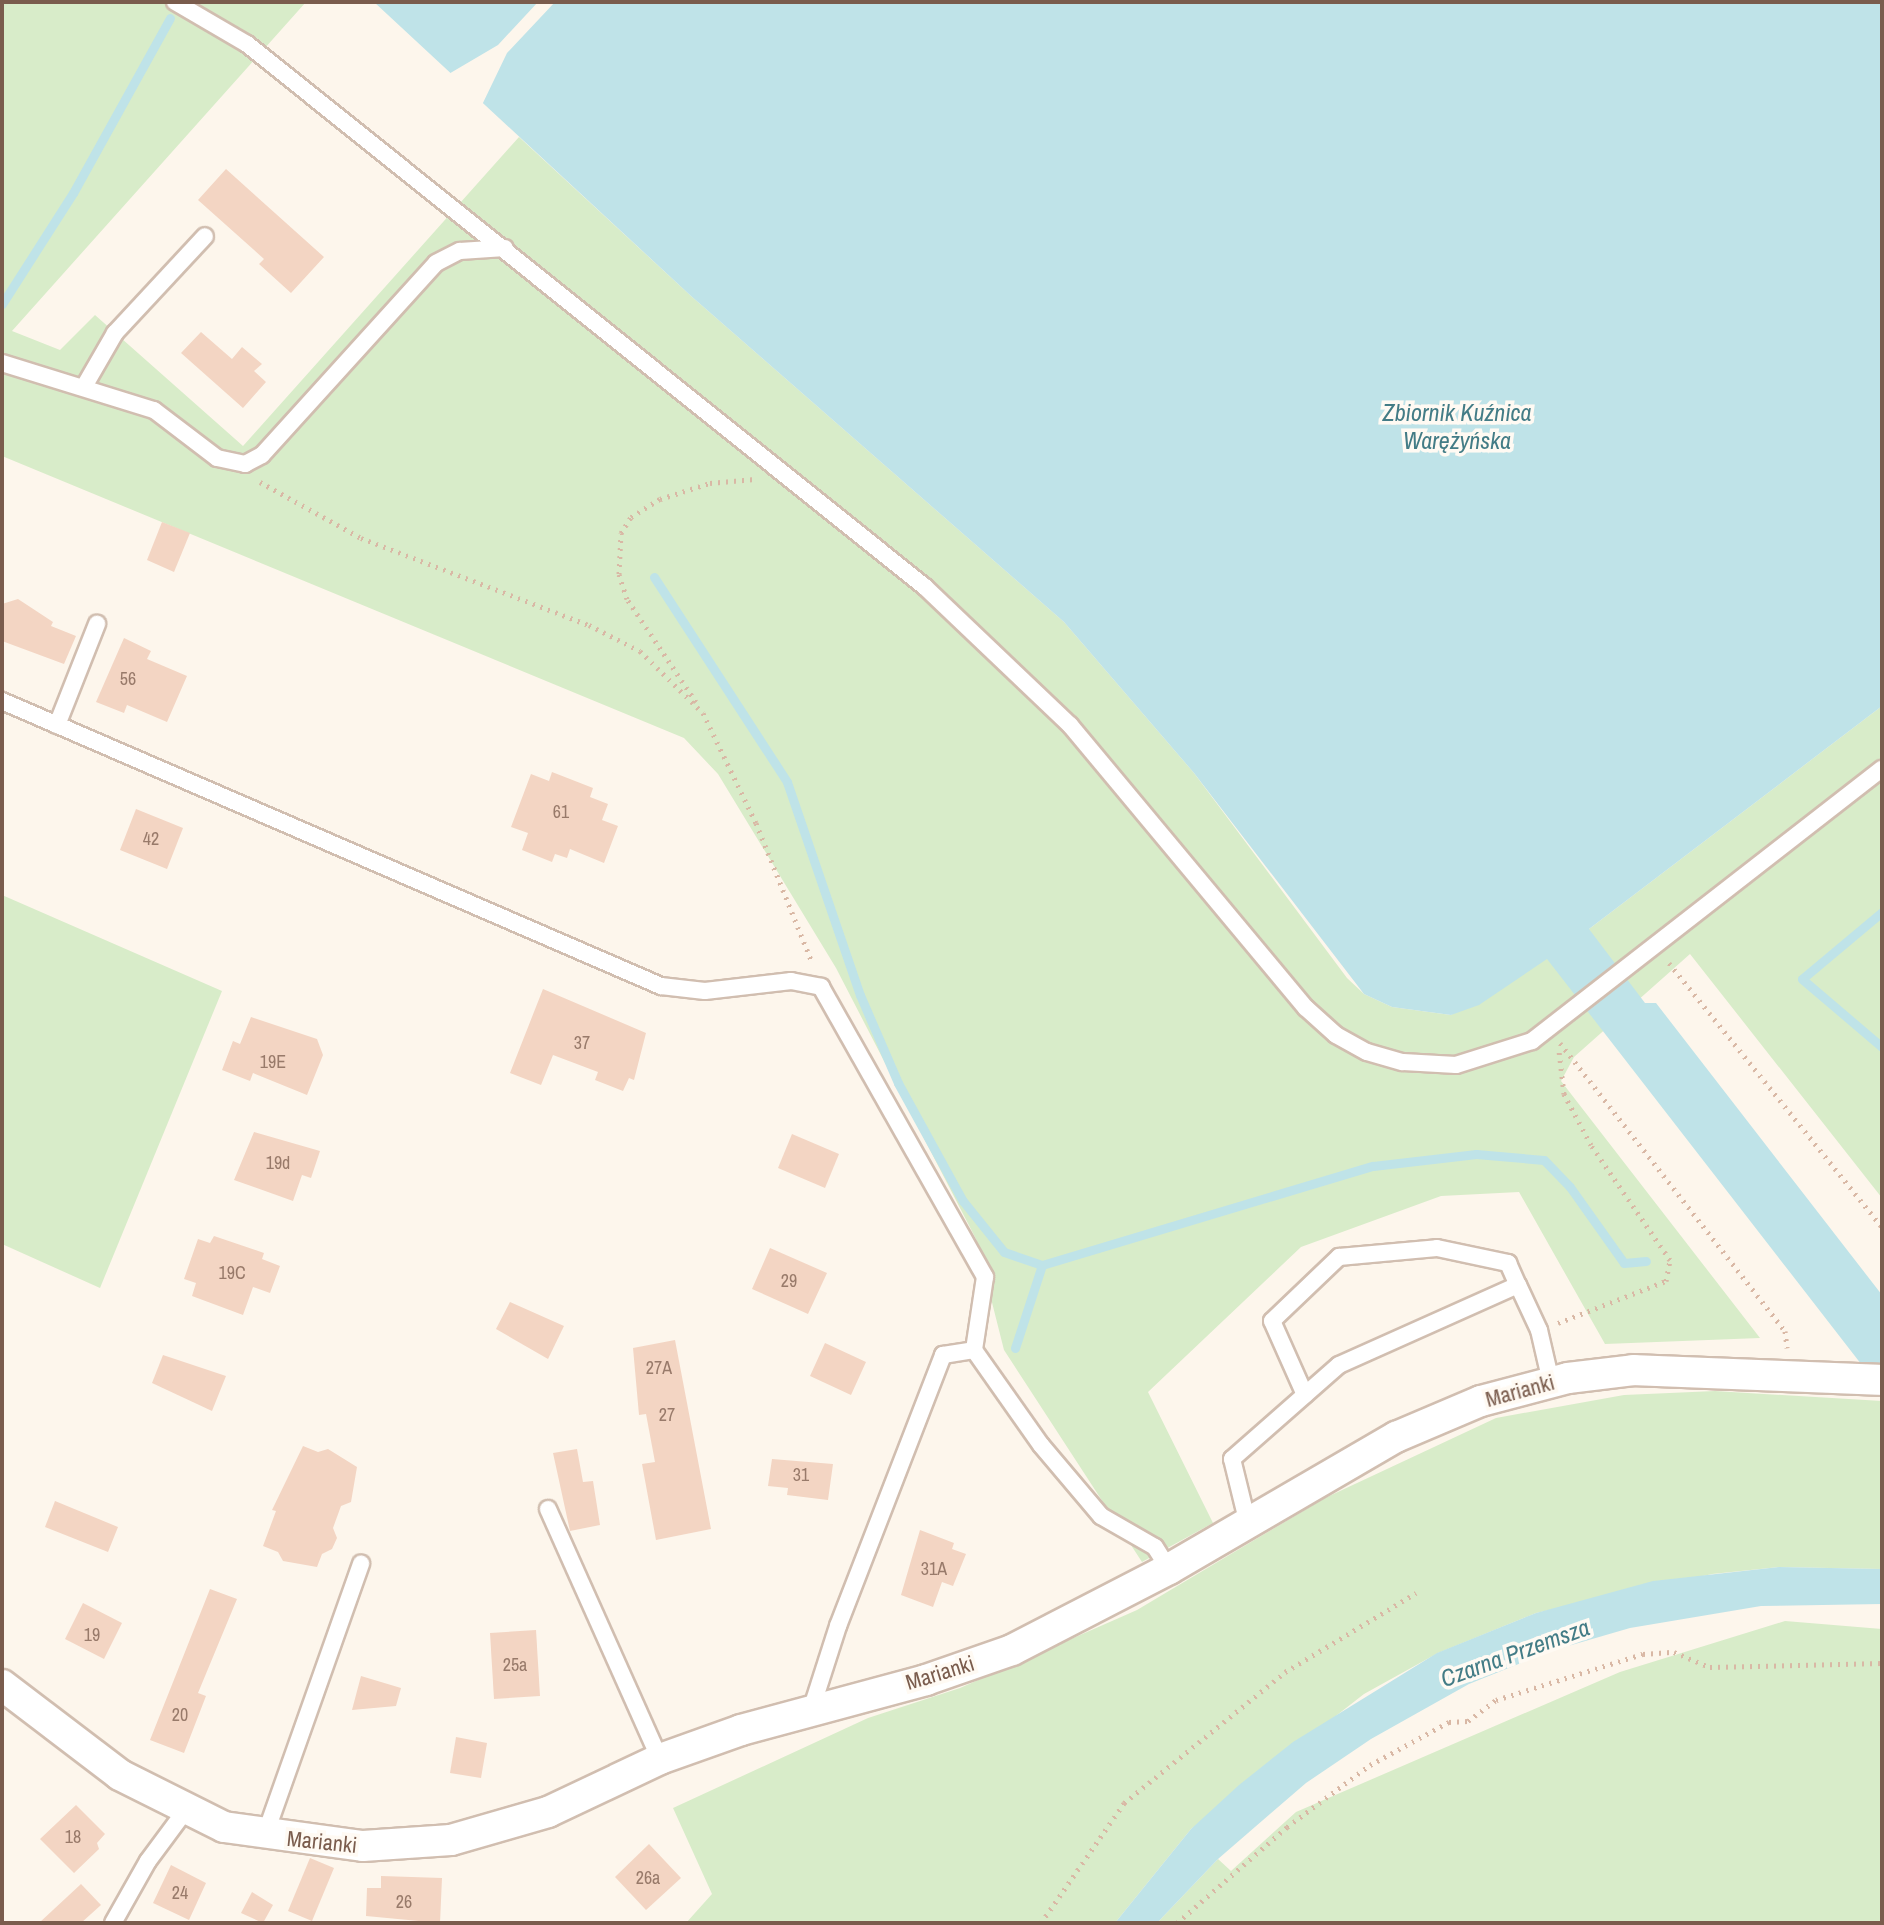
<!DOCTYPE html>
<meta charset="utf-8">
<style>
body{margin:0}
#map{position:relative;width:1884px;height:1925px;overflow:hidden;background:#fdf6ec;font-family:"Archivo Narrow",sans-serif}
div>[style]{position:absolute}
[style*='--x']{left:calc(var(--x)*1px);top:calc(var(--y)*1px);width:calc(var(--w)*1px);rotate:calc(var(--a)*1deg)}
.green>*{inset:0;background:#d8ecc9}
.water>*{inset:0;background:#bfe3e8}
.pier>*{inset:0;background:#fdf6ec}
.stream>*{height:9px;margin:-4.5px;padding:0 4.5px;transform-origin:4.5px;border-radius:4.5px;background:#bfe3e8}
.building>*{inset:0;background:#f3d5c3}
.path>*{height:5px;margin-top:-2.5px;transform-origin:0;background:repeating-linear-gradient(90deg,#d9b8a5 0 2px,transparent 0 8px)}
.roads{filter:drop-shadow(2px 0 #d1beb0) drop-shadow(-2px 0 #d1beb0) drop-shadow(0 2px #d1beb0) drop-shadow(0 -2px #d1beb0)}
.lane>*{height:16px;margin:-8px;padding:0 8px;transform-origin:8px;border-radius:8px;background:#fff}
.street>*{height:30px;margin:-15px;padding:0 15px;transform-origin:15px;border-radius:15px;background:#fff}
span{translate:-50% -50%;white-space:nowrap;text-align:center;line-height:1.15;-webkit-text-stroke:7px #fffaf3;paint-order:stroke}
.number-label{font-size:18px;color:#987a6a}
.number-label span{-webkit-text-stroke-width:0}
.street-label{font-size:22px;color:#7a5c4d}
.water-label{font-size:24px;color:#437c86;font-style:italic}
.frame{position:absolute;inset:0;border:4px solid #7a5c4d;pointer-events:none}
</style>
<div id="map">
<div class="green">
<i style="clip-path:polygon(2px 2px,306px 2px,12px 331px,60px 350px,95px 315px,243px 446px,519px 137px,691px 296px,1064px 622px,1194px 773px,1347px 978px,1364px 994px,1392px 1007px,1451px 1015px,1589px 929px,1882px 706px,1882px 1198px,1690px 954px,1574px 1057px,1561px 1081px,1760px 1338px,1605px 1344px,1519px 1192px,1441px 1196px,1301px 1247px,1148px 1392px,1213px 1523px,1142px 1562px,1004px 1350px,976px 1239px,836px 968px,718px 774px,684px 738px,2px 456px)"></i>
<i style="clip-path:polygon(2px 895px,222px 991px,100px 1288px,2px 1244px)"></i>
<i style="clip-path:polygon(1715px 1391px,1882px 1401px,1882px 1569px,1779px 1567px,1712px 1574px,1536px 1613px,1438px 1653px,1364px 1694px,1191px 1829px,1115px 1923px,686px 1923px,712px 1894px,673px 1808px,868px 1718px,960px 1688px,1137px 1610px,1325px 1498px,1496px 1418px,1624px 1395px)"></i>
<i style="clip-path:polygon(1785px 1621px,1882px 1629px,1882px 1923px,1157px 1923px,1218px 1859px,1231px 1871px,1296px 1812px,1620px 1672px)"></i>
</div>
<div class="water">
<i style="clip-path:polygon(374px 2px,1882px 2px,1882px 706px,1589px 929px,1645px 1003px,1656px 1003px,1882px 1295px,1882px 1391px,1547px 959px,1479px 1005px,1451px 1015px,1392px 1007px,1364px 994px,1194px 773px,1064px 622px,691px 296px)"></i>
<i style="clip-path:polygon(1779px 1567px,1882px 1569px,1882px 1604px,1761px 1606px,1630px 1628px,1551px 1651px,1469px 1684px,1371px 1739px,1306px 1783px,1218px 1859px,1157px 1923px,1115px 1923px,1191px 1829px,1239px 1785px,1293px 1742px,1437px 1653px,1536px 1613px,1653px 1581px)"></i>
</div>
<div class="pier">
<i style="clip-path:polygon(538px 2px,555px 2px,507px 53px,481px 107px,447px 75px,498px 45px)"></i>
</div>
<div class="stream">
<i style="--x:2;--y:304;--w:132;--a:-57.4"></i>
<i style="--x:73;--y:193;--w:200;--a:-61"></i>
<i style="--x:654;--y:577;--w:244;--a:57"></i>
<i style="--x:787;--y:782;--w:225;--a:71.1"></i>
<i style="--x:860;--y:995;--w:96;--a:66.6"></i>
<i style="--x:898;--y:1083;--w:135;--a:61.2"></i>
<i style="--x:963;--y:1201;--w:65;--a:51.2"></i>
<i style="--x:1004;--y:1252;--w:40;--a:18.9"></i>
<i style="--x:1042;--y:1265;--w:345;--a:-16.7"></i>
<i style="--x:1373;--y:1166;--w:104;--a:-6.6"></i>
<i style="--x:1476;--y:1154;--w:68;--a:5"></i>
<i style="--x:1544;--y:1160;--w:37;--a:46"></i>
<i style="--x:1570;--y:1187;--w:93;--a:54.6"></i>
<i style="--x:1624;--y:1263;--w:22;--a:-5"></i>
<i style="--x:1882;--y:912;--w:104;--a:140.1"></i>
<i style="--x:1802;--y:979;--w:105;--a:40.4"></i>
<i style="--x:1015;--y:1348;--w:87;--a:-72"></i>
</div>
<div class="building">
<i style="clip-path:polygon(226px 169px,324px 257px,291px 293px,259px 264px,264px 259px,198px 200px)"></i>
<i style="clip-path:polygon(201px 332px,232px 359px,242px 347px,262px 364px,254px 371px,266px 382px,243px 408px,181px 353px)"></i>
<i style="clip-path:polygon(162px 522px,190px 533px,174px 572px,147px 560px)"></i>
<i style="clip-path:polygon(18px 599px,53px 622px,51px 626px,76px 636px,64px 664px,2px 641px,2px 604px)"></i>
<i style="clip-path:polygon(124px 638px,151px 651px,147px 659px,187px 676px,167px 722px,127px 705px,124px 713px,96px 702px)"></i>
<i style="clip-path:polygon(552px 772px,593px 788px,590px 797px,608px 804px,602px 820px,618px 826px,604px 863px,570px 849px,567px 858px,555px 854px,552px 862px,522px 850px,528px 833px,511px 827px,531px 774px,549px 781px)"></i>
<i style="clip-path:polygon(136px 809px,183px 828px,167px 869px,120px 850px)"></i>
<i style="clip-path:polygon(543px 989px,646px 1033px,634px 1080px,629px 1078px,623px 1091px,595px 1080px,598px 1072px,553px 1055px,541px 1085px,510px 1073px)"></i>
<i style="clip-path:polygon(251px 1017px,317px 1039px,323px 1055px,307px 1095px,253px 1073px,250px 1081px,222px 1070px,233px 1041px,240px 1044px)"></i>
<i style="clip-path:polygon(254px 1132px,320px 1151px,311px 1178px,302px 1175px,293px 1201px,234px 1180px)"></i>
<i style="clip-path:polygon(792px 1134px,839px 1154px,825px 1188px,778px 1168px)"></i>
<i style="clip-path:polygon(214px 1236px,264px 1253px,262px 1259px,280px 1266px,270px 1293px,253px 1287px,243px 1315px,192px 1296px,196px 1283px,184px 1279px,198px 1239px,210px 1243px)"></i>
<i style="clip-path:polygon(770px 1248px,827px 1273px,808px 1314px,752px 1289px)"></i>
<i style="clip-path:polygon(510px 1302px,564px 1326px,548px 1359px,496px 1329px)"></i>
<i style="clip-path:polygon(675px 1340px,711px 1529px,656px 1540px,642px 1464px,655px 1462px,646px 1414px,639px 1415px,633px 1348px)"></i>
<i style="clip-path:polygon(825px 1343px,866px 1362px,851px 1395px,810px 1376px)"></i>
<i style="clip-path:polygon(163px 1355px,226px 1376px,212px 1411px,152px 1383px)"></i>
<i style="clip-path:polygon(303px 1446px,318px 1452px,328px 1449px,357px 1467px,351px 1502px,341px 1506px,333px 1528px,337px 1538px,332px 1549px,322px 1554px,317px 1567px,283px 1561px,278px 1552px,263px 1546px,276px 1511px,272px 1510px)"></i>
<i style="clip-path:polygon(577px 1449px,583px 1482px,593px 1481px,600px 1525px,570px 1531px,553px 1453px)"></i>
<i style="clip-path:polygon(772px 1459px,833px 1464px,828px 1500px,787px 1495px,788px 1488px,768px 1486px)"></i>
<i style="clip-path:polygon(55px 1501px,118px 1527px,108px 1552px,45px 1527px)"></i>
<i style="clip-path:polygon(920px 1530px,954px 1543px,952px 1549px,966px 1554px,953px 1586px,942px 1582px,933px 1607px,901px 1595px)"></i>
<i style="clip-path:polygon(210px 1589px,237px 1599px,198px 1693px,206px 1696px,184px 1753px,150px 1740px)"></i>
<i style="clip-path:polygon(83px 1603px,122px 1623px,104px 1659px,65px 1639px)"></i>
<i style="clip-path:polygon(536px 1630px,540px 1696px,494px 1699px,490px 1633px)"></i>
<i style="clip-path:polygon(361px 1676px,401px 1688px,396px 1706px,352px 1710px)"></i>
<i style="clip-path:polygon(456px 1737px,487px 1743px,481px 1778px,450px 1773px)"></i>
<i style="clip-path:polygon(76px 1805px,105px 1834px,97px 1843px,99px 1849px,74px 1873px,40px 1839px)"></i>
<i style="clip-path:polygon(649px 1844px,681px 1878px,646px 1910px,615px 1877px)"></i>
<i style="clip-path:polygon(310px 1858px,334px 1868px,312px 1921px,288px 1911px)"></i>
<i style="clip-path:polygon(171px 1865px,206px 1883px,189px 1920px,153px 1903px)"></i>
<i style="clip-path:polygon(381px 1876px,442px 1878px,440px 1923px,366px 1916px,367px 1888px,381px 1888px)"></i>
<i style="clip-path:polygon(81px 1884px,101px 1905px,81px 1923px,39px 1923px)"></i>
<i style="clip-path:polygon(252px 1892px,273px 1905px,263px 1923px,241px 1913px)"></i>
</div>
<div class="path">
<i style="--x:260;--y:482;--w:115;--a:29"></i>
<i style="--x:361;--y:538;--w:244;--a:20.9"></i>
<i style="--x:589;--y:625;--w:57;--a:27"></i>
<i style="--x:640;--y:651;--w:88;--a:44.5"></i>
<i style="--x:703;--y:713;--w:122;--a:64.3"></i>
<i style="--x:756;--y:823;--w:150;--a:68.1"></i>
<i style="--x:696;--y:702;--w:124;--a:-123.8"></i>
<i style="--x:627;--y:599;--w:26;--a:-108"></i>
<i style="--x:619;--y:574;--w:41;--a:-87.2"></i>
<i style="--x:621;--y:533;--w:19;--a:-58"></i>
<i style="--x:631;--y:517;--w:34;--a:-32"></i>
<i style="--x:660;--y:499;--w:52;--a:-17.7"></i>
<i style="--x:710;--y:483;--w:45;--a:-5.1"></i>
<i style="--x:1669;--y:963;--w:339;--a:51.1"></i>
<i style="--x:1560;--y:1043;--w:365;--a:52"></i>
<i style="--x:1785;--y:1331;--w:17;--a:83"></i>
<i style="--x:1558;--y:1323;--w:116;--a:-21.3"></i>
<i style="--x:1666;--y:1281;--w:21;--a:-79"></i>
<i style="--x:1670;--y:1260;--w:140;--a:-124.5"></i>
<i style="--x:1591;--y:1145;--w:58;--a:-117.9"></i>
<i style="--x:1564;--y:1094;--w:43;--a:-96.6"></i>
<i style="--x:1041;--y:1923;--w:146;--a:-55.3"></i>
<i style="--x:1124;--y:1803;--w:208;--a:-39.1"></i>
<i style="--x:1285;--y:1672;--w:153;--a:-31.1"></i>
<i style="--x:1177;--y:1923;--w:146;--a:-41.1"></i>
<i style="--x:1287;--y:1827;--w:104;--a:-36.8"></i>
<i style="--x:1370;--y:1765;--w:90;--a:-28.6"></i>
<i style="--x:1449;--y:1722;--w:19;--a:-3"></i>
<i style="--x:1468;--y:1721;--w:35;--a:-37"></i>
<i style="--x:1496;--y:1700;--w:154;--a:-17.4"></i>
<i style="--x:1643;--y:1654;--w:31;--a:-4"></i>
<i style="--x:1674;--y:1652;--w:39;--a:23"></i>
<i style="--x:1710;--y:1667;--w:172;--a:-1.3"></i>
</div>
<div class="roads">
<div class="lane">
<i style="--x:175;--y:2;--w:83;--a:30.3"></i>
<i style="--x:247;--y:44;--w:869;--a:38.69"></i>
<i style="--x:925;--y:587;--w:200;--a:43.6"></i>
<i style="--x:1070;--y:725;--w:368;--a:50.2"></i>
<i style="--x:1306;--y:1008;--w:40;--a:42"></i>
<i style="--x:1336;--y:1035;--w:35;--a:29"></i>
<i style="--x:1367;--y:1052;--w:37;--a:16"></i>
<i style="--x:1403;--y:1062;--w:53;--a:3.2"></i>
<i style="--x:1456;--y:1065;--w:80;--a:-17.5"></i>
<i style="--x:1532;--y:1041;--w:443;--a:-37.9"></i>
<i style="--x:2;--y:363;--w:159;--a:17.2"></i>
<i style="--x:154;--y:410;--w:79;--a:37.3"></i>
<i style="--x:217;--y:458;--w:29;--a:12"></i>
<i style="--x:245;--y:464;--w:19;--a:-28"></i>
<i style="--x:262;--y:455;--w:259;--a:-47.8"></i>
<i style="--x:436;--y:263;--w:27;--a:-27"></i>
<i style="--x:460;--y:251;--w:45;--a:-3.8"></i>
<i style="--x:85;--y:385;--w:60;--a:-60"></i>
<i style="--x:115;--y:333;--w:132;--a:-47.1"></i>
<i style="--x:2;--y:701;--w:718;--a:23.39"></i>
<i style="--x:661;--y:986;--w:44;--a:6.5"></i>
<i style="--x:705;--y:991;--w:87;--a:-6.6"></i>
<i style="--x:791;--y:981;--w:31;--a:11"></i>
<i style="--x:821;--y:987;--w:333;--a:60.5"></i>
<i style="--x:985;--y:1277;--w:74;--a:98.6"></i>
<i style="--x:974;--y:1350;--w:116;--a:54.8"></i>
<i style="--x:1041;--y:1445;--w:93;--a:49.8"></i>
<i style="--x:1101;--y:1516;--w:62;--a:29.9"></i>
<i style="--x:1155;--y:1547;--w:26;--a:58"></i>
<i style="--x:57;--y:725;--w:109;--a:-68.4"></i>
<i style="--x:1305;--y:1395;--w:81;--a:-114"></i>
<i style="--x:1272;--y:1321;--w:93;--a:-43.7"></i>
<i style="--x:1339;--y:1257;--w:98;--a:-5.2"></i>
<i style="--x:1437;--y:1248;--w:73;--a:11.9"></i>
<i style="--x:1508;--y:1263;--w:24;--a:66"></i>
<i style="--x:548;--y:1509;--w:274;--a:65.9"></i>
<i style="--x:1248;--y:1524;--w:67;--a:-103.8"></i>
<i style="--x:1232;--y:1459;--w:142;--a:-41.3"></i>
<i style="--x:1339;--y:1365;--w:196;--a:-24.1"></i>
<i style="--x:1518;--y:1285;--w:50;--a:65"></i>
<i style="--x:1539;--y:1330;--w:53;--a:77"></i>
<i style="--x:812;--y:1707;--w:85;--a:-72.2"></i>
<i style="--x:838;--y:1626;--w:291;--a:-68.8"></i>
<i style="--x:943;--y:1355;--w:31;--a:-9"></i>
<i style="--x:265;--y:1835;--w:288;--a:-70.5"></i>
<i style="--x:113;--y:1923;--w:71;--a:-60.6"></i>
<i style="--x:148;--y:1861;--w:62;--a:-53.5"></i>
</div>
<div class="street">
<i style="--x:2;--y:1685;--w:148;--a:37.3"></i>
<i style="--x:120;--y:1775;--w:116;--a:26.6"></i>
<i style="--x:224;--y:1827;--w:140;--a:7.8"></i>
<i style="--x:363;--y:1846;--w:88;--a:-3.9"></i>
<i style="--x:451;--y:1840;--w:101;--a:-16.1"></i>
<i style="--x:548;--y:1812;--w:124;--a:-25.3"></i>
<i style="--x:660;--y:1759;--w:86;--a:-19.7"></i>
<i style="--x:741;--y:1730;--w:192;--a:-15.1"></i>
<i style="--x:926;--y:1680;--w:91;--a:-19.2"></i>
<i style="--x:1012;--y:1650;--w:177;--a:-27.3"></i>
<i style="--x:1169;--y:1569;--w:263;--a:-30.2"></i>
<i style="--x:1396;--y:1437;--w:92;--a:-23"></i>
<i style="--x:1481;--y:1401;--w:90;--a:-14.8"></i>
<i style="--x:1568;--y:1378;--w:66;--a:-6.9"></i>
<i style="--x:1634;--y:1370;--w:248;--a:2.3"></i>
</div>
</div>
<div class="number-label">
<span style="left:128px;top:679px">56</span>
<span style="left:561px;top:812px">61</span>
<span style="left:151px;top:839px">42</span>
<span style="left:582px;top:1043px">37</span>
<span style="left:273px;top:1062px">19E</span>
<span style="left:278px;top:1163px">19d</span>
<span style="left:232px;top:1273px">19C</span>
<span style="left:789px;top:1281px">29</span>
<span style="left:659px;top:1368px">27A</span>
<span style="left:667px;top:1415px">27</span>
<span style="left:801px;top:1475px">31</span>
<span style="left:934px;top:1569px">31A</span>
<span style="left:92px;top:1635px">19</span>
<span style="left:515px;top:1665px">25a</span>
<span style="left:180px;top:1715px">20</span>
<span style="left:73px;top:1837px">18</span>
<span style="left:648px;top:1878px">26a</span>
<span style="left:180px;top:1893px">24</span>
<span style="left:404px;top:1902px">26</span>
</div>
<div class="street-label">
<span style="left:1520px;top:1391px;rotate:-15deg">Marianki</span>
<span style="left:940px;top:1673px;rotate:-17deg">Marianki</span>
<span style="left:322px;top:1842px;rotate:6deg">Marianki</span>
</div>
<div class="water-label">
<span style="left:1457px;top:427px">Zbiornik Kuźnica<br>Warężyńska</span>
<span style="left:1515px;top:1653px;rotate:-20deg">Czarna Przemsza</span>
</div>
<div class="frame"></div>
</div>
